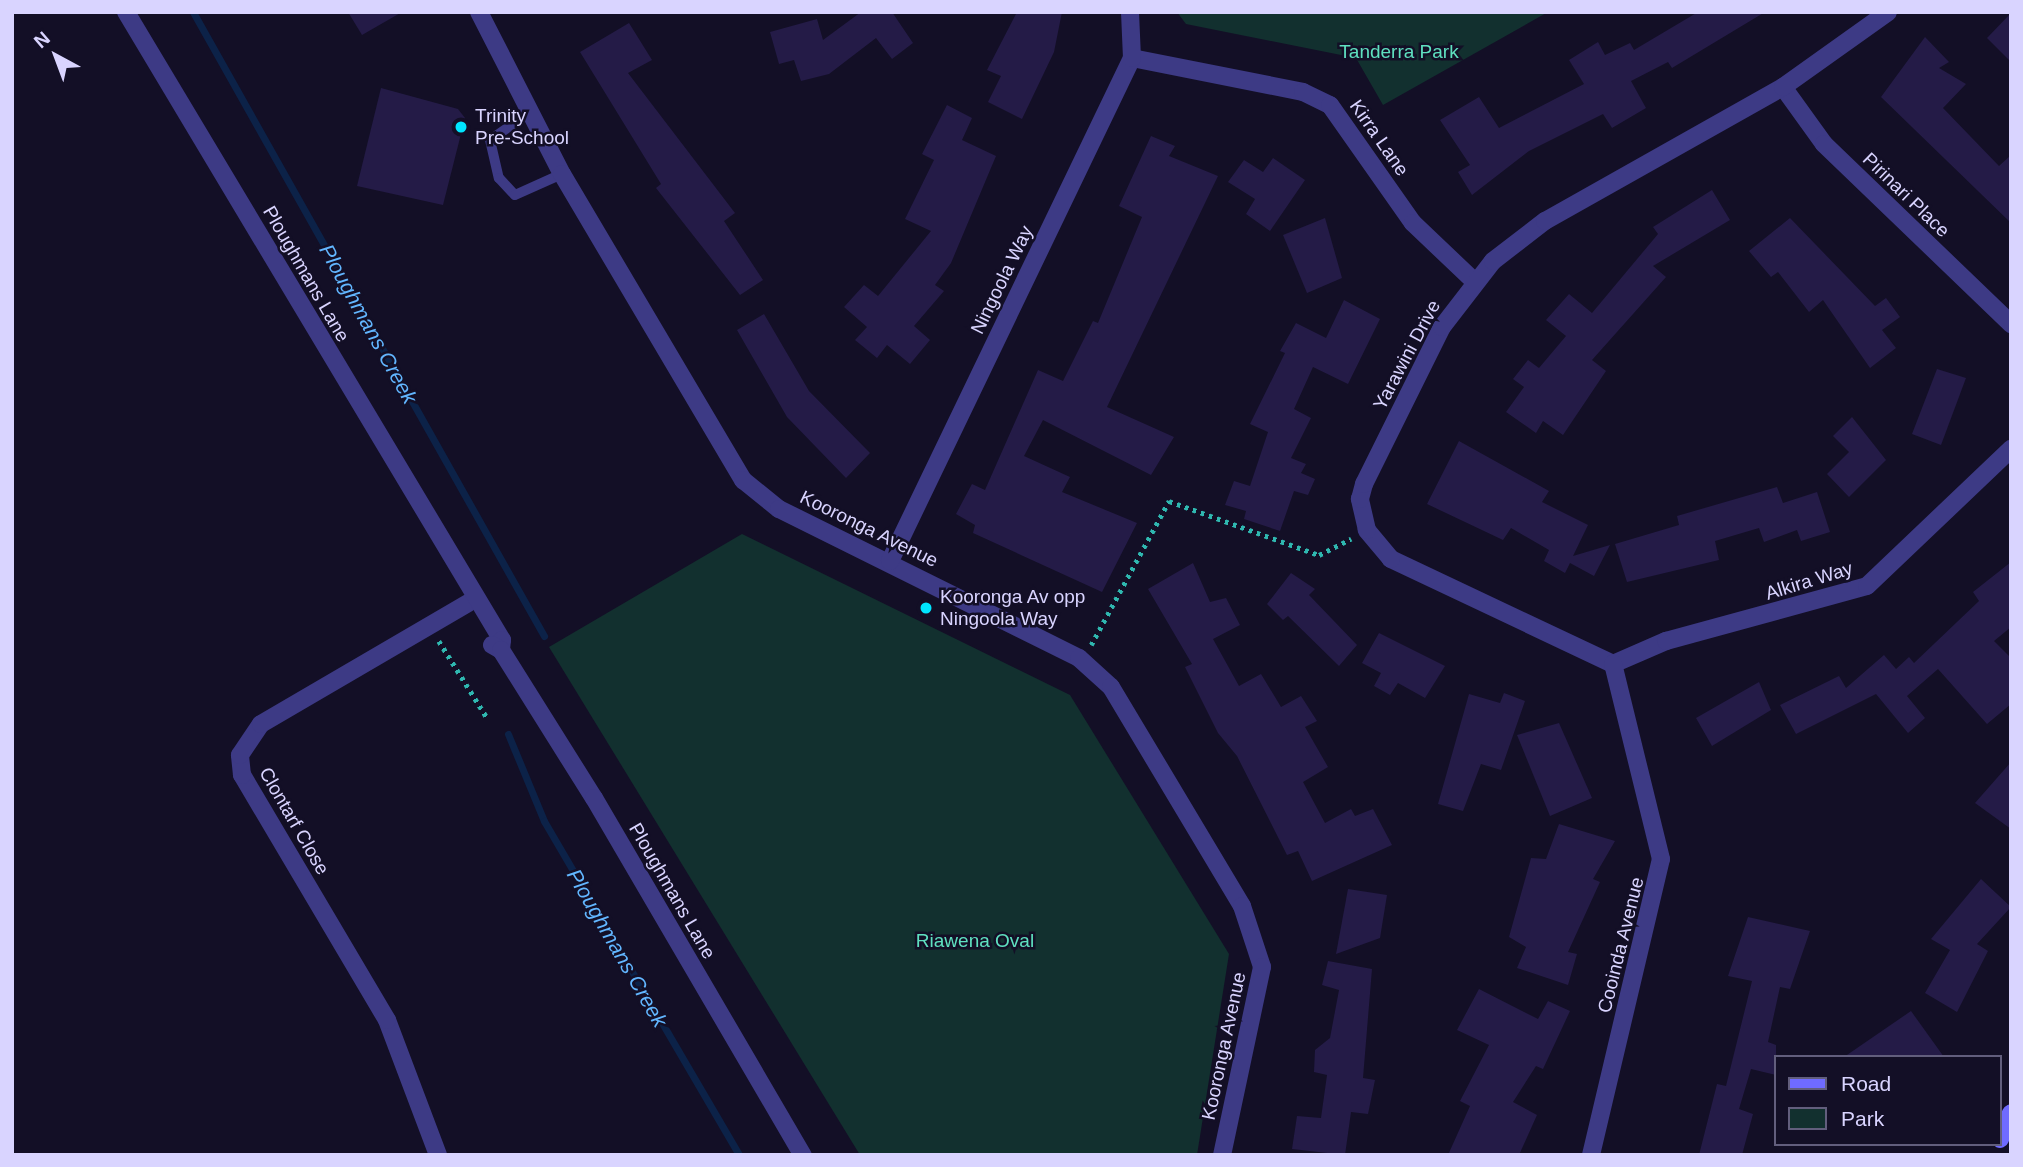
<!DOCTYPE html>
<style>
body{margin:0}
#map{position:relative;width:2023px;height:1167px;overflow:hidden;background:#130f26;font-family:Arial,sans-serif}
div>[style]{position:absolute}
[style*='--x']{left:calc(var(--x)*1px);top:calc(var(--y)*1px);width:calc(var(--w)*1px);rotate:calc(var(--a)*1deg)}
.green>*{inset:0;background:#12302f}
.stream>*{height:7px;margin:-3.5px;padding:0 3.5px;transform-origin:3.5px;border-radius:3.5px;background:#0c2248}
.building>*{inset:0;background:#241b47}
.path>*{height:4.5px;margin-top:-2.25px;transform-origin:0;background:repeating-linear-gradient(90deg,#2fb8b0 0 3.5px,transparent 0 8.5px)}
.service>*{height:10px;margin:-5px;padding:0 5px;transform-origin:5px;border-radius:5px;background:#3d3a85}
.minor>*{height:18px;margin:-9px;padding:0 9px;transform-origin:9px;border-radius:9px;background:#3d3a85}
.tertiary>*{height:18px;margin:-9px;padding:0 9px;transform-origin:9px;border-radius:9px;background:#3d3a85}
.secondary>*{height:18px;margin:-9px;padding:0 9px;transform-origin:9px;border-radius:9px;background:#6f6bff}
.dots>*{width:19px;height:19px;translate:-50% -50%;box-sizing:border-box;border:4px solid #130f26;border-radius:50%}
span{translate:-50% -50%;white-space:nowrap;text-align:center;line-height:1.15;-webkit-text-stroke:5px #130f26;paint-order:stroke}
.park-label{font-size:19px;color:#5fe0c0}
.poi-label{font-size:19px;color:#d9d4ff}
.left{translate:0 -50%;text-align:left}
.street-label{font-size:19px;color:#d9d4ff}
.water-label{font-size:21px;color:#62b6ff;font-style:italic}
.frame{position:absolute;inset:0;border:14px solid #d9d4ff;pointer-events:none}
.legend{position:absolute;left:1774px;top:1055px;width:228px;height:91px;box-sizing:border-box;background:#130f26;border:2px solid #625e7d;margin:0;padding:9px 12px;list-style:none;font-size:21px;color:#d9d4ff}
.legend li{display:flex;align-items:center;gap:14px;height:35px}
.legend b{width:35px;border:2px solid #625e7d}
.north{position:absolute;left:21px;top:21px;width:70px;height:70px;-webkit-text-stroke:5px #130f26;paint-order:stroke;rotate:319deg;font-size:19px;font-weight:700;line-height:28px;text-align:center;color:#d9d4ff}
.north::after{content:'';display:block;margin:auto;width:24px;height:32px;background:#d9d4ff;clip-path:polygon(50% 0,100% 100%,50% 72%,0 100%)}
</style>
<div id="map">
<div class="green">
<i style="clip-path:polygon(1177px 12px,1548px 12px,1383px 105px,1356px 58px,1186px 24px)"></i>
<i style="clip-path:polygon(742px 534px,1070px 695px,1229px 954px,1197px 1155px,860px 1155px,549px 647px)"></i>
</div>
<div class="stream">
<i style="--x:193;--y:12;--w:716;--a:60.64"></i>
<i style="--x:508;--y:734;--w:94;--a:67.5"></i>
<i style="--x:544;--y:821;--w:387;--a:59.7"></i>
</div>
<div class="building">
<i style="clip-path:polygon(348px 12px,402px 12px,362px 35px)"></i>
<i style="clip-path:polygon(861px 12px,892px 12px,913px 43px,892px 59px,876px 38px,829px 74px,801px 81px,794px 60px,779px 64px,770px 32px,817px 19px,823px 40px)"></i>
<i style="clip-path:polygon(1017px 12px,1062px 12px,1054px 52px,1022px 119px,988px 102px,1001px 76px,987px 70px)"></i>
<i style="clip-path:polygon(1698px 12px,1765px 12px,1672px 68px,1668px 62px,1631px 81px,1646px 108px,1612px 128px,1603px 114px,1529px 151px,1472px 195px,1458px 172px,1470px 165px,1440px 120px,1479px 97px,1499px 128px,1584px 84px,1569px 60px,1598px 42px,1605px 55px,1630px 43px,1634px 50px)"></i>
<i style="clip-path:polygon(2011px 13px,2011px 62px,1987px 38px)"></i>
<i style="clip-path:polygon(629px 23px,652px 60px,628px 73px,735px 213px,724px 221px,763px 280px,740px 295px,656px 188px,661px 184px,580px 52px)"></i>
<i style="clip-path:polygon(1925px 37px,1949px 62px,1939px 68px,1966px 84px,1943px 108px,1999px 166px,2011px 155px,2011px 223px,1881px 97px)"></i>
<i style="clip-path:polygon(381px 88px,458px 109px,465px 118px,443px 205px,357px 186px)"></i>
<i style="clip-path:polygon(947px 105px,972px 118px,962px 140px,996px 156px,951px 263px,935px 285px,944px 291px,914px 326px,930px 340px,910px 364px,887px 345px,877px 358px,855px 340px,867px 327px,844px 307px,864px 285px,878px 296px,931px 231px,905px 219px,934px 160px,922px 154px)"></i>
<i style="clip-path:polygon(1151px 136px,1175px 146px,1169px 156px,1218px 176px,1107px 407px,1174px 437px,1151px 475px,1043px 420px,1024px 456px,1070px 477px,1062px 492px,1137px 523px,1102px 592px,973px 533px,975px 525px,956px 514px,972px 484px,985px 490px,1038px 370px,1063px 381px,1093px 321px,1098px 323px,1142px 217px,1119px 206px)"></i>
<i style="clip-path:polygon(1273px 158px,1305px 180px,1270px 231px,1246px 214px,1255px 199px,1228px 182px,1244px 160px,1263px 172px)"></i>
<i style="clip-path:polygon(1712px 190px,1730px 220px,1653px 266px,1666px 277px,1592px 360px,1606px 371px,1563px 435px,1543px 421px,1536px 433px,1506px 412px,1524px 387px,1513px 379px,1528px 360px,1539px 368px,1566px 336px,1546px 320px,1569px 294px,1592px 313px,1658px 234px,1653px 227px)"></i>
<i style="clip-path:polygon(1325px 218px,1342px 278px,1307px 293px,1283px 235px)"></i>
<i style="clip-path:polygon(1790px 218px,1875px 306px,1886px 298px,1900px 317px,1882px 330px,1896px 348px,1870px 368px,1823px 300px,1809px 312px,1778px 272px,1771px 277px,1749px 251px)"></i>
<i style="clip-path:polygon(1344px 300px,1380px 319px,1348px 384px,1313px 367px,1294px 409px,1311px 418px,1291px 458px,1306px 464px,1301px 473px,1315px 479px,1308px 495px,1294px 491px,1280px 531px,1244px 519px,1246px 511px,1225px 505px,1234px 481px,1250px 486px,1268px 432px,1250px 424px,1285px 353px,1280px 351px,1296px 323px,1326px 338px)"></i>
<i style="clip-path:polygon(764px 314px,809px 391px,870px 453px,846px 478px,787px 417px,737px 330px)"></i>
<i style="clip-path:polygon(1937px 369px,1966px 378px,1941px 445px,1912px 434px)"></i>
<i style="clip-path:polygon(1852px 417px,1886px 460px,1849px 497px,1827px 474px,1849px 452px,1833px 436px)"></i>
<i style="clip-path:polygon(1459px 441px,1549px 491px,1542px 502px,1588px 525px,1573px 556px,1610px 545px,1594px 576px,1570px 563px,1565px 573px,1544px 561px,1549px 550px,1511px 528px,1503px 540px,1427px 504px)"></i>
<i style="clip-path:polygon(1777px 487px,1783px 503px,1817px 492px,1830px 532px,1801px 541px,1797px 530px,1764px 542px,1759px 528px,1715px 541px,1719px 560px,1627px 582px,1615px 544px,1679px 525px,1677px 516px)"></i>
<i style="clip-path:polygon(2011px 562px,2011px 627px,1994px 641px,2011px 658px,2011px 704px,1987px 724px,1938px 669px,1907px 696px,1925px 718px,1908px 733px,1876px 694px,1796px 734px,1780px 705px,1839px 676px,1846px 688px,1884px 655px,1896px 669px,1909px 657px,1914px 663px,1979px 601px,1973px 592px)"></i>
<i style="clip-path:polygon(1193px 563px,1210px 602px,1226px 598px,1240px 625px,1213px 639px,1239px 686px,1261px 674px,1281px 707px,1301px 696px,1317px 721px,1305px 727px,1328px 767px,1303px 782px,1325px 823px,1351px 809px,1355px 816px,1373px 809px,1392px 845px,1312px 881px,1298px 851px,1287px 855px,1237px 756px,1218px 733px,1185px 667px,1192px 664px,1148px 589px)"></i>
<i style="clip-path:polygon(1291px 573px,1315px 589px,1309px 595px,1357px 645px,1339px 666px,1288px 616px,1283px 620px,1267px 604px)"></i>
<i style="clip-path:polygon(1379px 633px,1445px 666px,1425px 698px,1398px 683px,1390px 695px,1374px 686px,1381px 673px,1362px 663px)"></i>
<i style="clip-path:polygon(1759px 682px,1771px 710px,1712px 746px,1696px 718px)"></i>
<i style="clip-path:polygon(1504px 693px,1525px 701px,1501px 770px,1481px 764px,1463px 811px,1438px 804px,1469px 694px,1500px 703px)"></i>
<i style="clip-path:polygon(1559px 723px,1592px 798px,1550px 816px,1517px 735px)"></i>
<i style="clip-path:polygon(2011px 762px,2011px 829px,1975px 803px)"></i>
<i style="clip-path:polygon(1559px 824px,1615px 841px,1593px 879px,1600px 882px,1568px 952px,1577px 954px,1568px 985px,1517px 968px,1526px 947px,1509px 937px,1531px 858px,1546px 859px)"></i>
<i style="clip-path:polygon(1981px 879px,2011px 907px,1977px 944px,1988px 951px,1957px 1012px,1925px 993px,1950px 950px,1931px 939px)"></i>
<i style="clip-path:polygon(1348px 889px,1387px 895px,1380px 938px,1336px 954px)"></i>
<i style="clip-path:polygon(1748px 917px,1810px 931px,1790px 989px,1780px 987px,1768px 1042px,1776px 1045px,1776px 1075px,1751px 1069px,1739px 1109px,1753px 1114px,1742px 1155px,1699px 1155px,1717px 1084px,1726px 1086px,1752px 981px,1728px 976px)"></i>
<i style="clip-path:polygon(1328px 961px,1372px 969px,1363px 1078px,1375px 1080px,1368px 1114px,1351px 1112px,1345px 1155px,1292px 1149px,1297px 1116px,1321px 1118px,1327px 1075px,1314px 1072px,1315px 1050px,1330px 1038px,1339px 990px,1322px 985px)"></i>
<i style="clip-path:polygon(1479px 989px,1538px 1019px,1548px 1001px,1570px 1011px,1543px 1069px,1536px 1066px,1513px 1102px,1537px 1115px,1519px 1155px,1448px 1155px,1470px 1106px,1460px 1101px,1489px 1045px,1457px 1030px)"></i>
<i style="clip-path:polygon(1911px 1011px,1944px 1057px,1844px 1057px)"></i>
</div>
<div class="path">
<i style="--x:439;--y:641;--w:92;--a:57.9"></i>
<i style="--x:1091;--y:645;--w:164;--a:-61.6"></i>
<i style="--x:1169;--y:501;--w:159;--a:19.8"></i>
<i style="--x:1319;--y:555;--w:36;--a:-27"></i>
</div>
<div class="service">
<i style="--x:529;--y:113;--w:47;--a:145.3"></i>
<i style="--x:490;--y:140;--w:39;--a:77"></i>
<i style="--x:499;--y:178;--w:23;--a:47"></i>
<i style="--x:515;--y:195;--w:51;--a:-24.1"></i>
</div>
<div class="minor">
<i style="--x:479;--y:12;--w:182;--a:62.9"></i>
<i style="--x:562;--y:174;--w:356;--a:59.4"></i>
<i style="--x:743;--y:480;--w:46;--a:38.9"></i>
<i style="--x:779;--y:509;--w:335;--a:26.4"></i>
<i style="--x:1079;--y:658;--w:43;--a:42.2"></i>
<i style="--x:1111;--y:687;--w:255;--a:59.1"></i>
<i style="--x:1242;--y:906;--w:64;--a:71.8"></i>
<i style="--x:1262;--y:967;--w:192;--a:102"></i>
<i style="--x:1132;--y:58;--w:174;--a:11.2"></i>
<i style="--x:1303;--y:92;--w:30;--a:26"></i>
<i style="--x:1330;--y:105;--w:144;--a:54.9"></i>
<i style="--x:1413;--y:223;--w:86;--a:43.6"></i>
<i style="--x:1783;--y:87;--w:70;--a:54.3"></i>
<i style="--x:1824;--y:144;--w:260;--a:43.9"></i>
<i style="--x:890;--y:561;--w:558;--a:-64.31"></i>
<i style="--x:1132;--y:58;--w:46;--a:-92.5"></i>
<i style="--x:1613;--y:664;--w:246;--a:-154.7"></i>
<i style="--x:1391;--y:559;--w:38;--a:-130"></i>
<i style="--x:1367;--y:530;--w:32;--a:-103"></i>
<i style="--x:1360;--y:499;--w:16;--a:-75"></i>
<i style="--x:1364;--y:484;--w:175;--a:-63.6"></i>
<i style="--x:1442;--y:327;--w:83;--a:-52.3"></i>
<i style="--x:1493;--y:261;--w:66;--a:-37.6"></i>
<i style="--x:1545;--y:221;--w:273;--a:-29.4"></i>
<i style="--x:1783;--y:87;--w:129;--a:-35.5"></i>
<i style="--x:1613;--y:664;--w:58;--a:-23.5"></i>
<i style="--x:1666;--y:641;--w:208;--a:-15.3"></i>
<i style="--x:1867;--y:586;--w:199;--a:-43.6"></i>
<i style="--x:438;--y:1155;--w:144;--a:-110.7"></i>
<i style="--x:387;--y:1020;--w:285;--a:-120.6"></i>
<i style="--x:242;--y:775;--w:20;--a:-96"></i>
<i style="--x:240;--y:755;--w:37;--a:-56"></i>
<i style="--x:261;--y:724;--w:240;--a:-30.3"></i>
<i style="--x:1591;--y:1155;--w:304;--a:-76.7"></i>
<i style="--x:1661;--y:859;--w:201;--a:-103.8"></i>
</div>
<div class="tertiary">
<i style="--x:126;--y:12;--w:732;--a:59.09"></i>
<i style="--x:502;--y:640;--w:10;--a:96"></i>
<i style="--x:492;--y:645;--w:10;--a:29"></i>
<i style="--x:501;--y:650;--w:175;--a:57.9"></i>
<i style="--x:594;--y:798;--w:414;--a:59.7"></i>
</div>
<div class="secondary">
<i style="--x:2000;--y:1139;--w:28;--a:-67"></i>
</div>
<div class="dots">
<i style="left:461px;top:127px;background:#00e5ff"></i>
<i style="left:926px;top:608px;background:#00e5ff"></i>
</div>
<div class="park-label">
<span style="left:1399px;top:52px">Tanderra Park</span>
<span style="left:975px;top:941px">Riawena Oval</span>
</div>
<div class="poi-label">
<span class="left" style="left:475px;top:127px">Trinity<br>Pre-School</span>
<span class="left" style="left:940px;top:608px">Kooronga Av opp<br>Ningoola Way</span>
</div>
<div class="street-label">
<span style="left:1379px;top:138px;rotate:55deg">Kirra Lane</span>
<span style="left:1906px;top:195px;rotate:44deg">Pirinari Place</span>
<span style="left:306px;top:274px;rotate:60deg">Ploughmans Lane</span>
<span style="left:1002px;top:280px;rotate:-64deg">Ningoola Way</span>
<span style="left:1407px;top:355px;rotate:-62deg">Yarawini Drive</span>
<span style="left:869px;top:529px;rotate:26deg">Kooronga Avenue</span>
<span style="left:1809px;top:581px;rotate:-17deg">Alkira Way</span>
<span style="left:294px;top:821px;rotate:60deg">Clontarf Close</span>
<span style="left:672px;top:891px;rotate:60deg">Ploughmans Lane</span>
<span style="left:1621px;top:945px;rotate:-76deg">Cooinda Avenue</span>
<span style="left:1224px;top:1046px;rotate:-78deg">Kooronga Avenue</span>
</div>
<div class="water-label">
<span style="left:368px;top:324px;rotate:61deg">Ploughmans Creek</span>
<span style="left:617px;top:948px;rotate:60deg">Ploughmans Creek</span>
</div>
<div class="frame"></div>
<ul class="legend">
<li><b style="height:9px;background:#6f6bff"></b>Road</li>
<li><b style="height:19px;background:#12302f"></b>Park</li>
</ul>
<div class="north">N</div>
</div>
